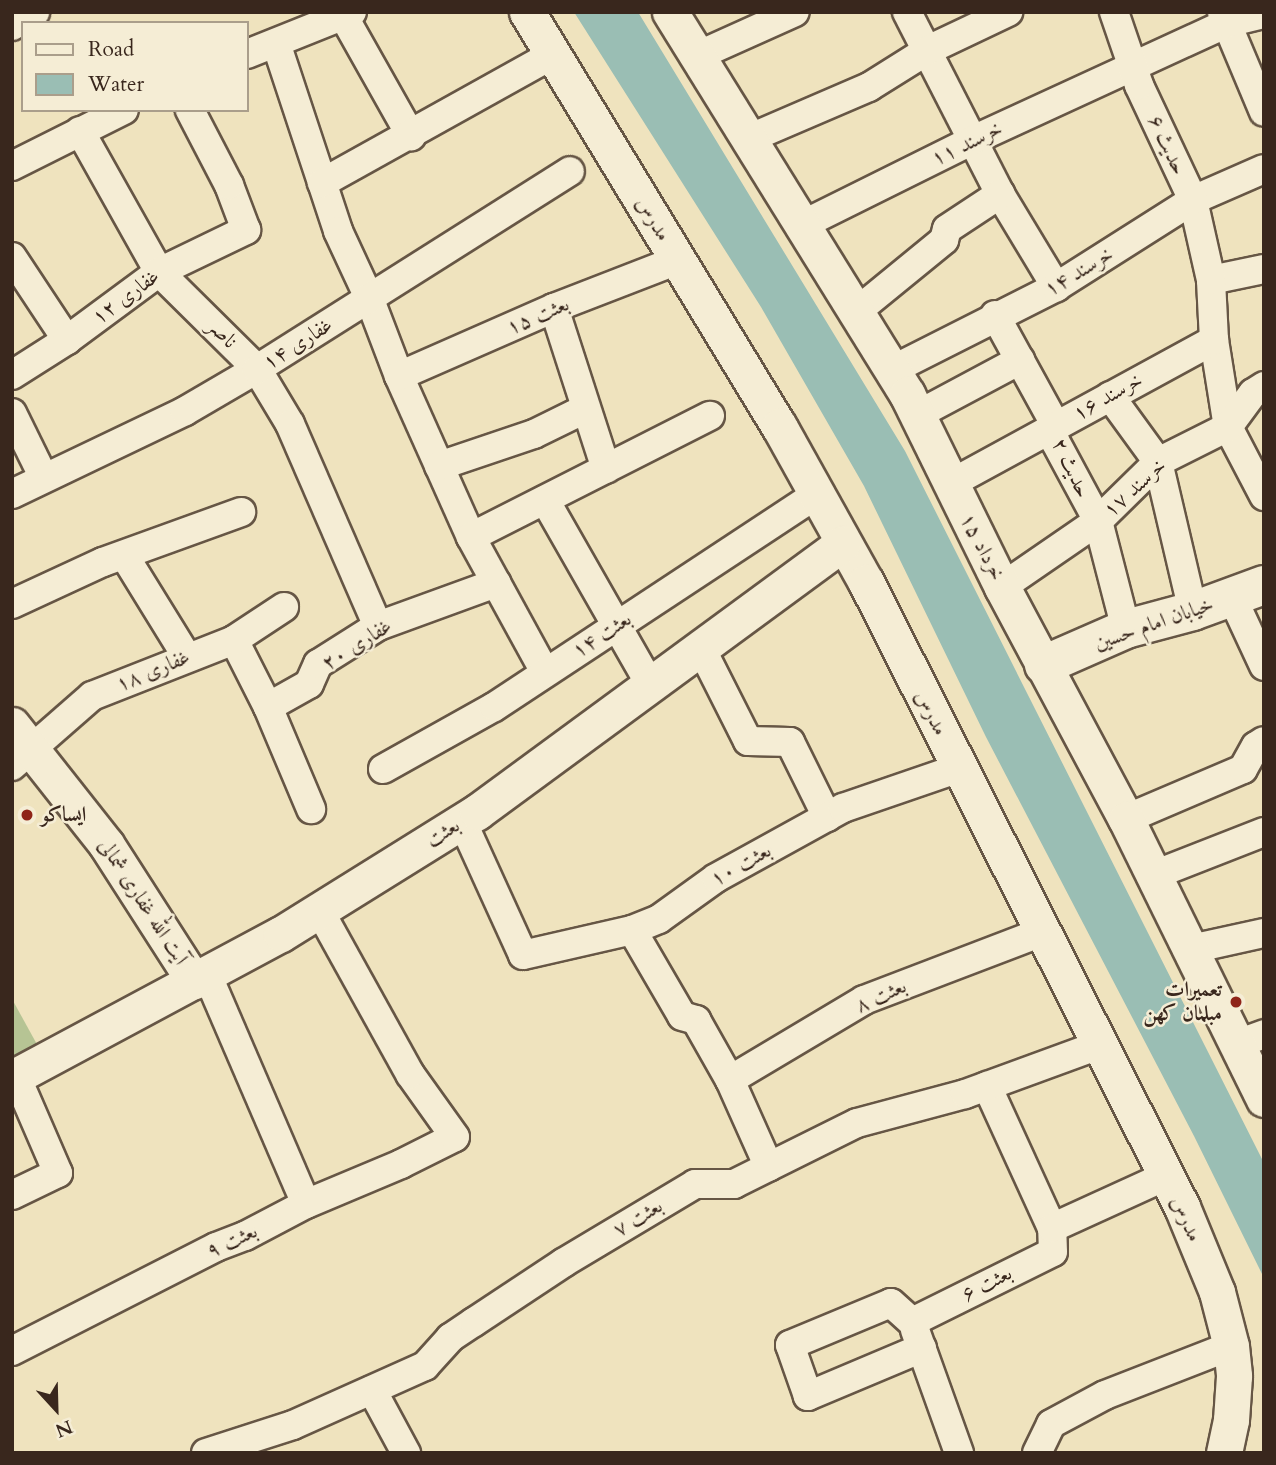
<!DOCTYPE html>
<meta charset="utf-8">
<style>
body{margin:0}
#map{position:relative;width:1276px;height:1465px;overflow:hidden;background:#efe3be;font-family:Cardo,Amiri,serif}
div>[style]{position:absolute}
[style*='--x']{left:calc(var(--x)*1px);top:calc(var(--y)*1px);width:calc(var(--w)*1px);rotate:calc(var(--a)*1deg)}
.green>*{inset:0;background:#b6c494}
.water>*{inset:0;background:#9abeb4}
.roads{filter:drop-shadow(2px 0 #665645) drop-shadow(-2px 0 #665645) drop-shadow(0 2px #665645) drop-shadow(0 -2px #665645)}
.minor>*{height:28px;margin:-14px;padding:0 14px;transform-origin:14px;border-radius:14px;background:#f5edd5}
.tertiary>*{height:35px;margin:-17.5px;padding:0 17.5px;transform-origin:17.5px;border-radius:17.5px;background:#f5edd5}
.secondary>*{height:38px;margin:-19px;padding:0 19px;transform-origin:19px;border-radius:19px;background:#f5edd5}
.dots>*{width:19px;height:19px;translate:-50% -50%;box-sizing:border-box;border:4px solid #f5edd5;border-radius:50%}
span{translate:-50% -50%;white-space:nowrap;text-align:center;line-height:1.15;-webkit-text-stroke:5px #f5edd5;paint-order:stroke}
.street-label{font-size:21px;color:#39271d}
.poi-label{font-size:21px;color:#39271d;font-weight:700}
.left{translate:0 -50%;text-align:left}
.right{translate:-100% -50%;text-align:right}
.frame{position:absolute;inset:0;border:14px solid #39271d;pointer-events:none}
.legend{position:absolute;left:21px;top:21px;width:228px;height:91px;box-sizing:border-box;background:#f5edd5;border:2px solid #aa9e8b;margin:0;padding:9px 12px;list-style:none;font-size:21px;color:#39271d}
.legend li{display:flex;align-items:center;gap:14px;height:35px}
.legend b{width:35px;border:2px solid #aa9e8b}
.north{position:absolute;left:21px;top:1374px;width:70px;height:70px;-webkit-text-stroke:5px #f5edd5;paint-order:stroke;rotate:158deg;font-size:19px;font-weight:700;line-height:28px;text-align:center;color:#39271d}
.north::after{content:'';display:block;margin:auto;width:24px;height:32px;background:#39271d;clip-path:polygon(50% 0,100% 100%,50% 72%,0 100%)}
</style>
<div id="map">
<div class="green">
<i style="clip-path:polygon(12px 999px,39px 1048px,12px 1063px)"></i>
</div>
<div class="water">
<i style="clip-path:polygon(574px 12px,638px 12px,905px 451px,1264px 1163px,1264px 1278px,1194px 1136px,986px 737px,864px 486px,761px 307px)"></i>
</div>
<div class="roads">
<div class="minor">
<i style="--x:907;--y:12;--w:204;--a:62.9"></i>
<i style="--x:1000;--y:194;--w:109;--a:58.9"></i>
<i style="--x:1222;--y:12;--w:108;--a:67.2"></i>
<i style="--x:344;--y:17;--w:137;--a:60.6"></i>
<i style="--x:12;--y:26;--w:27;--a:-31"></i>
<i style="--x:276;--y:43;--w:198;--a:71.7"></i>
<i style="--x:338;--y:231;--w:76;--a:65.1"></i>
<i style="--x:370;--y:300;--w:81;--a:69.1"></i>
<i style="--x:399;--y:376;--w:176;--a:65.9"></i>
<i style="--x:471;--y:537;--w:154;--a:61.3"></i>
<i style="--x:247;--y:54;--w:113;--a:-21.8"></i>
<i style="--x:697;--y:56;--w:107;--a:-24.2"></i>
<i style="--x:80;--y:131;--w:162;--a:60.7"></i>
<i style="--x:159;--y:272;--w:138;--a:44.7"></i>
<i style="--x:257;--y:369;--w:64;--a:59"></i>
<i style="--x:290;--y:424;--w:220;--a:66.5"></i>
<i style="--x:748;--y:139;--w:132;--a:-23.3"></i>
<i style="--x:869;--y:87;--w:70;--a:-32.1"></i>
<i style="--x:928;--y:50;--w:89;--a:-25.4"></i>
<i style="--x:12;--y:166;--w:125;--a:-26.6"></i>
<i style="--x:322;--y:183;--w:263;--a:-29.1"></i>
<i style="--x:802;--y:225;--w:191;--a:-26.4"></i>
<i style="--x:973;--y:140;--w:280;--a:-24.7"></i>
<i style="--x:1227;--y:23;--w:38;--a:-14"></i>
<i style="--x:12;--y:257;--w:100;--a:56.5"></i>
<i style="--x:1211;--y:280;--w:54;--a:-11.7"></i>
<i style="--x:554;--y:308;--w:169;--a:72.1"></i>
<i style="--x:856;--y:312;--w:114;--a:-39.3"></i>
<i style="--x:944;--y:240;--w:11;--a:-75"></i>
<i style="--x:947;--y:229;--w:64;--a:-33.4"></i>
<i style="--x:995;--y:315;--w:116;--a:61.2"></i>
<i style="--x:1051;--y:417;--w:24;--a:81"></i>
<i style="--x:1055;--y:441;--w:91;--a:61.7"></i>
<i style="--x:1098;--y:521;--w:112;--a:75.5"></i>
<i style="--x:1214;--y:340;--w:88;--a:80.9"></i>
<i style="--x:1228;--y:427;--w:78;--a:62.4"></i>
<i style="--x:892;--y:370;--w:184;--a:-26.8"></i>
<i style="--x:1056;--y:287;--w:162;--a:-32.4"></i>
<i style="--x:1193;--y:200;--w:77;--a:-23.6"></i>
<i style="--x:12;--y:375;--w:65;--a:-32.5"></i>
<i style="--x:67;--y:340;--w:114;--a:-36.5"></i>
<i style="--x:159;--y:272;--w:97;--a:-25.8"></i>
<i style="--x:246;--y:230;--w:48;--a:-110.7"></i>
<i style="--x:229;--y:185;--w:85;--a:-117.5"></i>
<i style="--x:399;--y:376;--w:169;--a:-23.7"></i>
<i style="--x:554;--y:308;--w:133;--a:-21.2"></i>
<i style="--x:1110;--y:396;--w:82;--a:54"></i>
<i style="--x:1158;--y:462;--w:153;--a:76.8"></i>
<i style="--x:12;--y:413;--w:72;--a:63.8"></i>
<i style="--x:917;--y:415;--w:117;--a:-28.1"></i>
<i style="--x:439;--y:466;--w:100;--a:-18.6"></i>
<i style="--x:534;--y:434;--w:57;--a:-26.1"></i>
<i style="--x:950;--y:484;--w:301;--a:-28.6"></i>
<i style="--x:1214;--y:340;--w:60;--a:-92.9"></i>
<i style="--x:1211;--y:280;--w:82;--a:-102.7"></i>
<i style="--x:1193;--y:200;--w:127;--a:-115.2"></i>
<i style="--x:1139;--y:85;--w:77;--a:-108.9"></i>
<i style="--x:12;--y:494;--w:192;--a:-25.6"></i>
<i style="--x:185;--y:411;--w:83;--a:-30.3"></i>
<i style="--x:257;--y:369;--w:370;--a:-32.3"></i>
<i style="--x:545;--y:500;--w:212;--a:60.3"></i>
<i style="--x:471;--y:537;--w:268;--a:-26.9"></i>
<i style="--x:124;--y:555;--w:120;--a:58.3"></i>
<i style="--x:1002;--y:587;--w:116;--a:-34.5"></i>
<i style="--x:1098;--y:521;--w:84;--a:-44.5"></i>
<i style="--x:1158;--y:462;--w:78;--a:-26.6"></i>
<i style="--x:1228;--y:427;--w:42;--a:-53.7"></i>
<i style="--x:1253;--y:393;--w:13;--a:-32"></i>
<i style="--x:1232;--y:597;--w:76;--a:65.1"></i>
<i style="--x:12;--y:604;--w:100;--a:-24.8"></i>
<i style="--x:103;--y:562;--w:147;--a:-19.9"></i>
<i style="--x:234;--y:640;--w:75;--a:63.1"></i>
<i style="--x:268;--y:707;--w:111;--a:67.1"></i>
<i style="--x:701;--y:648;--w:104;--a:63.2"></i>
<i style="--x:748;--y:741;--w:42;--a:1.4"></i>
<i style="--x:790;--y:742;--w:84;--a:63.7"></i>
<i style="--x:268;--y:707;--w:47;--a:-29.3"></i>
<i style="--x:309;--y:684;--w:22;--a:-66"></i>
<i style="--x:318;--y:664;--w:71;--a:-32.3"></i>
<i style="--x:378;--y:626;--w:126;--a:-20"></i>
<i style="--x:12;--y:766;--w:106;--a:-41.2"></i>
<i style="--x:92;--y:696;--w:153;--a:-21.5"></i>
<i style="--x:234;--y:640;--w:60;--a:-33.4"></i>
<i style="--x:383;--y:769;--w:127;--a:-29.2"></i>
<i style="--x:494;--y:707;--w:387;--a:-33.4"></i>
<i style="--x:1126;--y:819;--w:127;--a:-23.1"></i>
<i style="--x:1243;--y:769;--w:26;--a:-61"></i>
<i style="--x:1256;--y:746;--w:9;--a:-32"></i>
<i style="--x:462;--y:821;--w:147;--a:65.5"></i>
<i style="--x:523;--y:955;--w:112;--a:-12.9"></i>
<i style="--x:632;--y:930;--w:29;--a:-22"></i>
<i style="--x:659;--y:919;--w:70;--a:-35.7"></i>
<i style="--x:716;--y:878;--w:145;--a:-28.9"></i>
<i style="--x:843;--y:808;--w:123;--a:-19"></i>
<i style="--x:1154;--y:875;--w:118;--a:-21.4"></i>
<i style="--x:632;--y:930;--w:99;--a:59.8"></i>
<i style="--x:682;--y:1016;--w:15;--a:16"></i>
<i style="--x:696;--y:1020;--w:69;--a:60.5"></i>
<i style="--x:730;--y:1080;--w:95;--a:65.9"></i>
<i style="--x:1191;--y:949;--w:75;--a:-12.4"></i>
<i style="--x:207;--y:974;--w:250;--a:66.7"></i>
<i style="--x:1237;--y:1044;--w:29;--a:-20"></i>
<i style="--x:730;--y:1080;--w:156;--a:-30.8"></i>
<i style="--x:864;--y:1000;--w:191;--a:-20.9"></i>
<i style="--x:987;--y:1086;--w:156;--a:65.4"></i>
<i style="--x:12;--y:1195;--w:51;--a:-25.6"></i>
<i style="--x:58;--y:1173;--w:106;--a:-113.4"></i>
<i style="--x:915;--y:1330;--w:131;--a:70.3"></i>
<i style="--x:922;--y:1348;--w:124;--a:157.2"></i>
<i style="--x:808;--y:1396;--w:54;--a:-109.4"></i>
<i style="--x:790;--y:1345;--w:109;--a:-22.6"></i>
<i style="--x:891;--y:1303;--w:28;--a:42"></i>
<i style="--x:912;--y:1322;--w:157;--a:-26.4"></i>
<i style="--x:1053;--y:1252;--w:24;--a:-92"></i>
<i style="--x:1052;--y:1228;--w:125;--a:-24.5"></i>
<i style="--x:12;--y:1351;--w:229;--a:-27"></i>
<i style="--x:216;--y:1247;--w:31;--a:-21"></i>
<i style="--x:245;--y:1236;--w:69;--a:-27.7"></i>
<i style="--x:306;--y:1204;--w:103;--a:-22.8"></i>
<i style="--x:401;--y:1164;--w:60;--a:-26.6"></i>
<i style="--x:455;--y:1137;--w:77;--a:-125.5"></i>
<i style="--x:410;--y:1074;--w:188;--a:-119"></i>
<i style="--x:372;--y:1390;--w:72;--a:61.6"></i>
<i style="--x:206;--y:1453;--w:91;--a:-17.8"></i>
<i style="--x:293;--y:1425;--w:145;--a:-24.1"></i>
<i style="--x:425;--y:1366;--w:38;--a:-48"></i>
<i style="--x:450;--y:1338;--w:29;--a:-34"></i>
<i style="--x:474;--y:1322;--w:107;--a:-33.5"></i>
<i style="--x:563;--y:1263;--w:154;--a:-30.9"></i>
<i style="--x:695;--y:1184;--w:39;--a:0"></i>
<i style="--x:734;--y:1184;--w:137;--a:-26.4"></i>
<i style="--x:857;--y:1123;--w:112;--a:-15"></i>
<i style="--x:965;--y:1094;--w:143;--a:-20.1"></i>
<i style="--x:1037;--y:1453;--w:32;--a:-64"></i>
<i style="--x:1051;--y:1424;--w:61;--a:-28.2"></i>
<i style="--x:1105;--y:1395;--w:135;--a:-21.3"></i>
</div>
<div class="tertiary">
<i style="--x:527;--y:12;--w:485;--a:58.7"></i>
<i style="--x:779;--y:426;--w:179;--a:60.9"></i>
<i style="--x:866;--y:582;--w:700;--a:63.18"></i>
<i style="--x:1182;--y:1207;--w:92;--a:67.6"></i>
<i style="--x:1217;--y:1292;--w:56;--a:75.5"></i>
<i style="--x:1231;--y:1346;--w:30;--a:84"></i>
<i style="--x:1234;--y:1376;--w:44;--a:93.9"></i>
<i style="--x:1231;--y:1420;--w:34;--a:102"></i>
<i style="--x:670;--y:12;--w:450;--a:58.2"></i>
<i style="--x:907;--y:394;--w:215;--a:63.8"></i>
<i style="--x:1002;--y:587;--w:263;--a:61.9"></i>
<i style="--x:1126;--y:819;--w:312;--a:63.8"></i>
<i style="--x:12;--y:725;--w:152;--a:51.7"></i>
<i style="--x:106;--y:844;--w:163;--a:57.3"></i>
<i style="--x:12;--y:1078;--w:305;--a:-28.2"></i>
<i style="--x:281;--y:934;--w:231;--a:-31.9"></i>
<i style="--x:477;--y:812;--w:454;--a:-36.3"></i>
</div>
<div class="secondary">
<i style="--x:1044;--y:665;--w:90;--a:-23.7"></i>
<i style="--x:1126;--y:629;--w:69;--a:-15"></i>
<i style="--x:1193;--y:611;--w:76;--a:-20.1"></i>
</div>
</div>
<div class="dots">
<i style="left:27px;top:815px;background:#8f2418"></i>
<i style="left:1236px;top:1002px;background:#8f2418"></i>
</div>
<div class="street-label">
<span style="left:967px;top:144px;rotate:-25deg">خرسند ۱۱</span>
<span style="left:1167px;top:145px;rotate:65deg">حدیث ۶</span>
<span style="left:653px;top:219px;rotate:59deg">مدرس</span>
<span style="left:1079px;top:272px;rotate:-30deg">خرسند ۱۴</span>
<span style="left:126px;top:297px;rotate:-36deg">غفاری ۱۲</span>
<span style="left:538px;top:316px;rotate:-23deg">بعثت ۱۵</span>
<span style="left:222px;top:334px;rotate:45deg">ناصر</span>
<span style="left:298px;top:344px;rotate:-32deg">غفاری ۱۴</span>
<span style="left:1108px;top:397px;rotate:-29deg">خرسند ۱۶</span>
<span style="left:1071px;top:468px;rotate:65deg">حدیث ۲</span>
<span style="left:1135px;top:488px;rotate:-42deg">خرسند ۱۷</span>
<span style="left:982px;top:547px;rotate:63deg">۱۵ خرداد</span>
<span style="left:1154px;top:624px;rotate:-19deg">خیابان امام حسین</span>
<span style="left:602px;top:635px;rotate:-33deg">بعثت ۱۴</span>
<span style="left:357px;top:645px;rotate:-32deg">غفاری ۲۰</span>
<span style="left:153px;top:671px;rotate:-22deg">غفاری ۱۸</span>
<span style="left:931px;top:713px;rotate:63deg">مدرس</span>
<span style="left:443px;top:833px;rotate:-32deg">بعثت</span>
<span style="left:741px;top:865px;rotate:-29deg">بعثت ۱۰</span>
<span style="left:143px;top:902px;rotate:57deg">آیت الله غفاری شمالی</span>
<span style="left:881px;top:996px;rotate:-24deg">بعثت ۸</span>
<span style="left:638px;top:1218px;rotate:-31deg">بعثت ۷</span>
<span style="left:1186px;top:1219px;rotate:66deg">مدرس</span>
<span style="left:232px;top:1241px;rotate:-24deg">بعثت ۹</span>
<span style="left:987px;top:1284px;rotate:-27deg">بعثت ۶</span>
</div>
<div class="poi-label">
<span class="left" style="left:41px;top:815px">ایساکو</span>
<span class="right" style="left:1222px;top:1002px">تعمیرات<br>مبلمان کهن</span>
</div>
<div class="frame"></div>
<ul class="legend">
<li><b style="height:9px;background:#f5edd5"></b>Road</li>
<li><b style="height:19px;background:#9abeb4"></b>Water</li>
</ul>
<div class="north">N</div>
</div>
